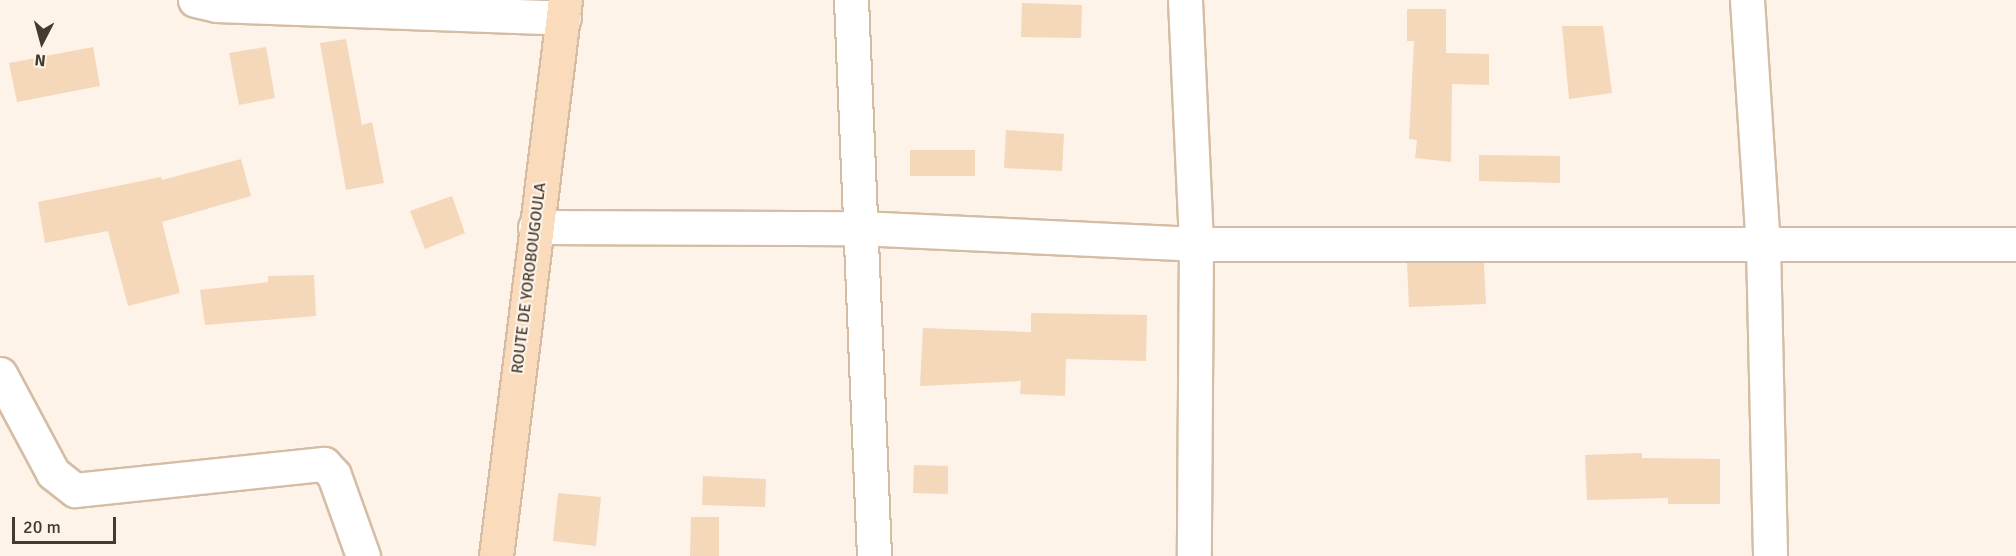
<!DOCTYPE html>
<style>
body{margin:0}
#map{position:relative;width:2016px;height:556px;overflow:hidden;background:#fdf3e9;font-family:Signika,sans-serif}
div>[style]{position:absolute}
[style*='--x']{left:calc(var(--x)*1px);top:calc(var(--y)*1px);width:calc(var(--w)*1px);rotate:calc(var(--a)*1deg)}
.building>*{inset:0;background:#f5d7ba}
.roads{filter:drop-shadow(2px 0 #d5bda5) drop-shadow(-2px 0 #d5bda5) drop-shadow(0 2px #d5bda5) drop-shadow(0 -2px #d5bda5)}
.minor>*{height:33px;margin:-16.5px;padding:0 16.5px;transform-origin:16.5px;border-radius:16.5px;background:#fff}
.major>*{height:33px;margin:-16.5px;padding:0 16.5px;transform-origin:16.5px;border-radius:16.5px;background:#fadbbb}
span{translate:-50% -50%;white-space:nowrap;text-align:center;line-height:1.15;-webkit-text-stroke:4.5px #fdf3e9;paint-order:stroke}
.street-label{font-size:16px;color:#433a30}
.north{position:absolute;left:12px;top:12px;width:60px;height:60px;-webkit-text-stroke:4px #fdf3e9;paint-order:stroke;rotate:186deg;font-size:16px;font-weight:700;line-height:24px;text-align:center;color:#433a30}
.north::after{content:'';display:block;margin:auto;width:21px;height:27px;background:#433a30;clip-path:polygon(50% 0,100% 100%,50% 72%,0 100%)}
.scale{position:absolute;left:12px;top:517px;width:104px;height:27px;box-sizing:border-box;border:3px solid #433a30;border-top:0;padding-left:8px;font-size:18px;line-height:21px;white-space:nowrap;color:#433a30;-webkit-text-stroke:4px #fdf3e9;paint-order:stroke}
</style>
<div id="map">
<div class="building">
<i style="clip-path:polygon(1022px 3px,1082px 5px,1081px 38px,1021px 37px)"></i>
<i style="clip-path:polygon(1407px 9px,1446px 9px,1446px 53px,1489px 54px,1489px 85px,1452px 84px,1451px 162px,1415px 158px,1417px 140px,1409px 139px,1414px 41px,1407px 41px)"></i>
<i style="clip-path:polygon(1562px 26px,1603px 26px,1612px 93px,1569px 99px)"></i>
<i style="clip-path:polygon(346px 39px,362px 125px,372px 122px,384px 183px,346px 190px,320px 43px)"></i>
<i style="clip-path:polygon(93px 47px,100px 86px,17px 102px,9px 63px)"></i>
<i style="clip-path:polygon(266px 47px,275px 98px,239px 105px,229px 53px)"></i>
<i style="clip-path:polygon(1006px 130px,1064px 134px,1062px 171px,1004px 168px)"></i>
<i style="clip-path:polygon(910px 150px,975px 150px,975px 176px,910px 176px)"></i>
<i style="clip-path:polygon(1479px 155px,1560px 156px,1560px 183px,1479px 181px)"></i>
<i style="clip-path:polygon(241px 159px,251px 196px,162px 222px,180px 293px,128px 306px,108px 231px,45px 243px,38px 202px,161px 177px,162px 180px)"></i>
<i style="clip-path:polygon(452px 196px,465px 233px,425px 249px,410px 211px)"></i>
<i style="clip-path:polygon(1407px 263px,1484px 263px,1486px 304px,1409px 307px)"></i>
<i style="clip-path:polygon(314px 275px,316px 316px,205px 325px,200px 290px,268px 282px,268px 276px)"></i>
<i style="clip-path:polygon(1031px 313px,1147px 315px,1146px 361px,1066px 359px,1065px 396px,1020px 394px,1021px 381px,920px 386px,923px 328px,1031px 332px)"></i>
<i style="clip-path:polygon(1642px 453px,1642px 458px,1720px 459px,1720px 504px,1668px 504px,1668px 498px,1587px 500px,1585px 455px)"></i>
<i style="clip-path:polygon(914px 465px,948px 466px,948px 494px,913px 493px)"></i>
<i style="clip-path:polygon(703px 476px,766px 479px,765px 507px,702px 505px)"></i>
<i style="clip-path:polygon(558px 493px,601px 497px,596px 546px,553px 541px)"></i>
<i style="clip-path:polygon(691px 517px,719px 517px,719px 556px,690px 556px)"></i>
</div>
<div class="roads">
<div class="minor">
<i style="--x:195;--y:0;--w:22;--a:13"></i>
<i style="--x:216;--y:5;--w:348;--a:2.1"></i>
<i style="--x:851;--y:0;--w:556;--a:87.63"></i>
<i style="--x:1185;--y:0;--w:244;--a:87.4"></i>
<i style="--x:1196;--y:244;--w:312;--a:90.4"></i>
<i style="--x:1747;--y:0;--w:246;--a:86.3"></i>
<i style="--x:1763;--y:245;--w:311;--a:88.7"></i>
<i style="--x:535;--y:227;--w:324;--a:0.2"></i>
<i style="--x:859;--y:228;--w:337;--a:2.7"></i>
<i style="--x:1196;--y:244;--w:820;--a:0"></i>
<i style="--x:0;--y:374;--w:112;--a:61.8"></i>
<i style="--x:53;--y:473;--w:28;--a:38"></i>
<i style="--x:75;--y:490;--w:250;--a:-6"></i>
<i style="--x:324;--y:464;--w:15;--a:48"></i>
<i style="--x:334;--y:475;--w:86;--a:70.3"></i>
</div>
<div class="major">
<i style="--x:496;--y:556;--w:560;--a:-82.93"></i>
</div>
</div>
<div class="street-label">
<span style="left:529px;top:278px;rotate:-83deg">ROUTE DE YOROBOUGOULA</span>
</div>
<div class="north">N</div>
<div class="scale">20 m</div>
</div>
